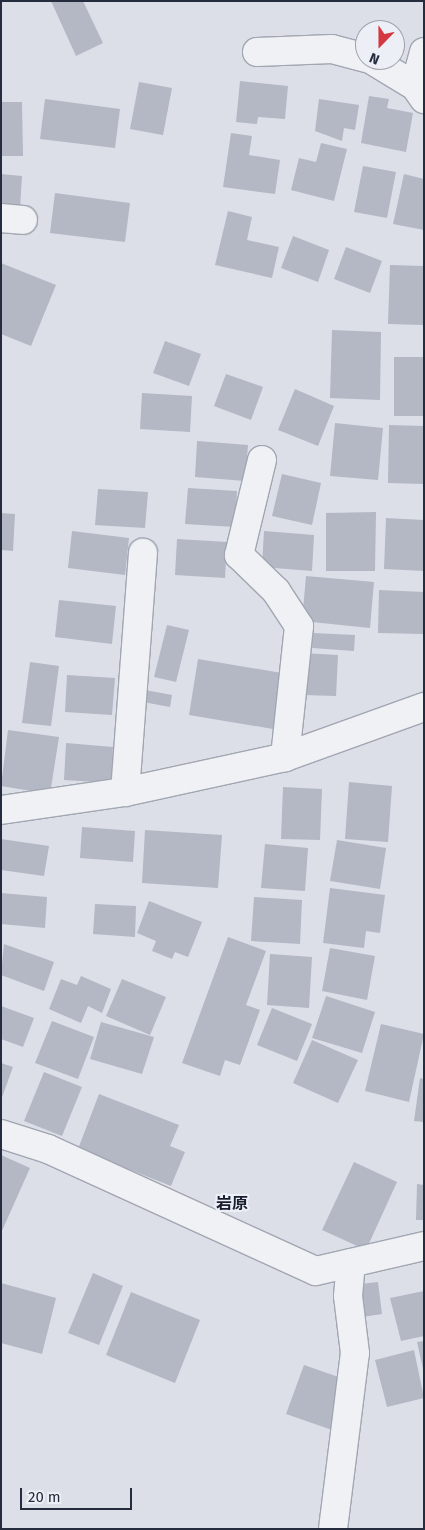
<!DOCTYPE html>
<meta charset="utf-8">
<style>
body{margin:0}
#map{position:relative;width:425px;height:1530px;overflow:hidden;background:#dcdfe7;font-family:"Fira Sans","Noto Sans JP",sans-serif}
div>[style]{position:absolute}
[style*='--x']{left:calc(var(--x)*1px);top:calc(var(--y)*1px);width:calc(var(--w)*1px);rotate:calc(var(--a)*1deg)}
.building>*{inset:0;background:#b3b8c4}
.roads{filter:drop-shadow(1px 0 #a1a6b1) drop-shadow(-1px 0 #a1a6b1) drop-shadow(0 1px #a1a6b1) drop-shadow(0 -1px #a1a6b1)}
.minor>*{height:28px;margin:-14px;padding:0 14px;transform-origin:14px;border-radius:14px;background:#eff1f5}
span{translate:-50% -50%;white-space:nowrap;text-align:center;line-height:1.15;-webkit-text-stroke:4px #eceff5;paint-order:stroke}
.neighbourhood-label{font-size:16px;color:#181d2f;font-weight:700}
.frame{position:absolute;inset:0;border:2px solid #252c3e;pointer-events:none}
.north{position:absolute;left:355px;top:20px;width:50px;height:50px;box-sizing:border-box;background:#eceff5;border:1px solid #9ca1ac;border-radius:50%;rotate:202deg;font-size:14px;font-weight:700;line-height:20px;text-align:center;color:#252c3e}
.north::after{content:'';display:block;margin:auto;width:18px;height:22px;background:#d53841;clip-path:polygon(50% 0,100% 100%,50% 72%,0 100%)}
.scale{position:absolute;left:20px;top:1488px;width:112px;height:22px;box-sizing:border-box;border:2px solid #252c3e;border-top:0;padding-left:6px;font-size:15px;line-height:18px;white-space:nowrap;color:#252c3e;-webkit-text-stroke:4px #eceff5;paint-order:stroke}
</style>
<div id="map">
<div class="building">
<i style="clip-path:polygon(51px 1px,83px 1px,103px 43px,76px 56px)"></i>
<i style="clip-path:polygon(240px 81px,288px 86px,285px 119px,258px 117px,257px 124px,236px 122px)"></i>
<i style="clip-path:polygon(139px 82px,172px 88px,163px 135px,130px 129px)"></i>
<i style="clip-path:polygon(369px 96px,389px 99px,387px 108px,413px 113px,406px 152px,361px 143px)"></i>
<i style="clip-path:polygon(45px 99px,120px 109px,115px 148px,40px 139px)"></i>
<i style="clip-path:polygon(319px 99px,359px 105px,355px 130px,344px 128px,342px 141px,315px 131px)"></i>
<i style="clip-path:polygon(1px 102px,22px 102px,23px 156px,1px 156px)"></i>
<i style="clip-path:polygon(231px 133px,252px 136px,249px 155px,280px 160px,275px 194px,223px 187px)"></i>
<i style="clip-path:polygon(321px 143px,347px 149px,334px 201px,291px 190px,299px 158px,316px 162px)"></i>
<i style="clip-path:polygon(363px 166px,396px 172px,387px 218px,354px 212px)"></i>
<i style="clip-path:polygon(1px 174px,22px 176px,20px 208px,1px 206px)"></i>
<i style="clip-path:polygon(404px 174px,424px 179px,424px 230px,393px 224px)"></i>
<i style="clip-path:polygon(55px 193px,130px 203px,125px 242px,50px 233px)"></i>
<i style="clip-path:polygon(228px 211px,252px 217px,247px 240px,279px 247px,272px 278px,215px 265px)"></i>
<i style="clip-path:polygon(293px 236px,329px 250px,318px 282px,281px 268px)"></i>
<i style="clip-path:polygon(346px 247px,382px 261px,370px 293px,334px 279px)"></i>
<i style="clip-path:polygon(1px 263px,56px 285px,31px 346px,1px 334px)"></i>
<i style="clip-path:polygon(390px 265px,424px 266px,424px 325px,388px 324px)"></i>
<i style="clip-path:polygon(332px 330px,381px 332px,380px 400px,330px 398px)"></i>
<i style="clip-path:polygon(165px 341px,201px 354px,189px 386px,153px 373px)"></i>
<i style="clip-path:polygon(394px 357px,424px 357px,424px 416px,394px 416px)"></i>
<i style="clip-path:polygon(226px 374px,263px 387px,251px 420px,214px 406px)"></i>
<i style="clip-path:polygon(295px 389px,334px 406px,318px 446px,278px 430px)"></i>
<i style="clip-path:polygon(142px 393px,192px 396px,190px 432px,140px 429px)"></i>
<i style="clip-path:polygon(335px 423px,383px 428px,378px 480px,330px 476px)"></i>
<i style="clip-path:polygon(389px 425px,424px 426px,424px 484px,388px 483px)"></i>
<i style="clip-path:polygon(197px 441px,248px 445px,245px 481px,195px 477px)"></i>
<i style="clip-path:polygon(282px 474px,321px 483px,312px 525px,272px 516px)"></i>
<i style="clip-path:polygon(188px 488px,237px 491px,235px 527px,185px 524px)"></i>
<i style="clip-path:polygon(98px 489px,148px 492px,145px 528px,95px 525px)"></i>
<i style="clip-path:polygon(376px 512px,375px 571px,326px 571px,326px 513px)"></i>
<i style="clip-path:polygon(1px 513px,15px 514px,13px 551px,1px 550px)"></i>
<i style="clip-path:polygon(386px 518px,424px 520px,424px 571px,384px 569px)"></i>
<i style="clip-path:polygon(72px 531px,129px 538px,125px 575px,68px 568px)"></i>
<i style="clip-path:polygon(264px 531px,314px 535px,312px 571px,262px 567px)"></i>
<i style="clip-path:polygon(177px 539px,227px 542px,225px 578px,175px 575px)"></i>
<i style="clip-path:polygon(306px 576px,374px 582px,370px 628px,302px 621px)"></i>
<i style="clip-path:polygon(379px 590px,424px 592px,424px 634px,378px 633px)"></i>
<i style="clip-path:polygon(59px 600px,116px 606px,112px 644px,55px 637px)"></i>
<i style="clip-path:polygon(167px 625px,189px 630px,176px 682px,154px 677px)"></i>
<i style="clip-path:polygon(313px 633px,355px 635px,354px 651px,312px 648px)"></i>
<i style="clip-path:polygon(303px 653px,338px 655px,336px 696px,302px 695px)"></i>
<i style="clip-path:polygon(198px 659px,282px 673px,273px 729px,189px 715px)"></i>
<i style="clip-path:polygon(30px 662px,59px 666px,51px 726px,22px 723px)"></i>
<i style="clip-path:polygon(67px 675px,115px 678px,112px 715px,65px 712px)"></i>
<i style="clip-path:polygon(145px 690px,172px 695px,170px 707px,143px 702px)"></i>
<i style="clip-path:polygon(8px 730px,59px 737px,50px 794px,1px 786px)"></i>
<i style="clip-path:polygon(66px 743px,113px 747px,111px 783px,64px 780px)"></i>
<i style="clip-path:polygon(349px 782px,392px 786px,388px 842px,345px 839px)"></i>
<i style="clip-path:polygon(283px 787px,322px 789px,320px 840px,281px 839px)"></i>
<i style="clip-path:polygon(82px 827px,135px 831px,133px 862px,80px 858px)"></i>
<i style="clip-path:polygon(145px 830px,222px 835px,218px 888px,142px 883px)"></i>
<i style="clip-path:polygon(1px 839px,49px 846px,44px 876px,1px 870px)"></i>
<i style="clip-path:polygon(337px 840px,386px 848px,380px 889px,330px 881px)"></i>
<i style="clip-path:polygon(265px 844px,308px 848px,305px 891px,261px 888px)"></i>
<i style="clip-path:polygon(330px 888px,385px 895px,380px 933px,366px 931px,364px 948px,323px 943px)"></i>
<i style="clip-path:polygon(1px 893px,47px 897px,45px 928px,1px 924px)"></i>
<i style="clip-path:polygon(254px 897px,302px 900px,300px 944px,251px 941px)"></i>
<i style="clip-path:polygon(149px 901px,202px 922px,188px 957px,175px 952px,172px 959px,152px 951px,156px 941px,137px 933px)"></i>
<i style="clip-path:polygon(95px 904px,136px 906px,135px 937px,93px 934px)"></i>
<i style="clip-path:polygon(228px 937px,266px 951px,246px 1005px,260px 1010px,240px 1065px,225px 1060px,220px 1076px,182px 1063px)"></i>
<i style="clip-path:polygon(4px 944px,54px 962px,44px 991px,1px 975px)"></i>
<i style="clip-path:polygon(330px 948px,375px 956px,367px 1000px,322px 991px)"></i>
<i style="clip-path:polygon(270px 954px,312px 957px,309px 1008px,267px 1005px)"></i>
<i style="clip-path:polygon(81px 976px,111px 989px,102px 1013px,88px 1006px,81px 1023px,49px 1009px,61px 979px,77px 985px)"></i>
<i style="clip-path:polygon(122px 979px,166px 997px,150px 1035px,106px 1016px)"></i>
<i style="clip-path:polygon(326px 996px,375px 1012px,362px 1053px,312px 1038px)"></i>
<i style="clip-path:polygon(1px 1006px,34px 1018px,23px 1047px,1px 1039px)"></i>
<i style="clip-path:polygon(272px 1008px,312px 1024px,297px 1061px,257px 1045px)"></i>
<i style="clip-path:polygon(52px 1021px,94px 1037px,78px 1079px,35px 1063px)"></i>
<i style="clip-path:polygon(101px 1022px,154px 1037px,142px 1074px,90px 1059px)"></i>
<i style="clip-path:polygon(381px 1024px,424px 1034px,409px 1102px,365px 1091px)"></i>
<i style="clip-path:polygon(312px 1040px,358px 1060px,338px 1103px,293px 1083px)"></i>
<i style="clip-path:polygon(1px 1063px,13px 1067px,1px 1100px)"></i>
<i style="clip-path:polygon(44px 1072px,82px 1087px,62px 1136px,24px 1121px)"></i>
<i style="clip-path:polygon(420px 1078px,424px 1079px,424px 1122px,414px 1121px)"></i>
<i style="clip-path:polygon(99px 1094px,179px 1125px,170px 1146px,185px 1152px,171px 1186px,78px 1149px)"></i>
<i style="clip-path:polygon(1px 1155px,30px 1168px,1px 1233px)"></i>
<i style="clip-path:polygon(354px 1162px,397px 1182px,366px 1250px,322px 1230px)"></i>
<i style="clip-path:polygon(417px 1184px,424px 1185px,424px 1220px,416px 1220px)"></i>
<i style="clip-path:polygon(93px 1273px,123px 1286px,99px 1345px,68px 1333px)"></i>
<i style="clip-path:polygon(378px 1282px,382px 1314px,356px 1318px,352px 1285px)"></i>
<i style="clip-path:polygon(1px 1283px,56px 1298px,42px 1354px,1px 1343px)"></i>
<i style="clip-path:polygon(424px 1291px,424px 1336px,401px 1341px,390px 1298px)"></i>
<i style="clip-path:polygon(131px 1292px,200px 1320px,175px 1383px,106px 1355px)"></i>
<i style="clip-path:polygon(424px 1341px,424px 1369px,423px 1369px,417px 1342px)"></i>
<i style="clip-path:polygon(414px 1350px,424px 1398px,387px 1407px,375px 1360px)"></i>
<i style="clip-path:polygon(304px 1365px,350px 1381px,332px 1430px,286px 1414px)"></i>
</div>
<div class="roads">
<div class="minor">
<i style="--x:257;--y:52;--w:75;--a:-2.3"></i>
<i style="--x:332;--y:49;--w:34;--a:15"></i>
<i style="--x:424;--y:52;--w:35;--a:105"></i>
<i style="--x:415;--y:86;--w:16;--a:55"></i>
<i style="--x:372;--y:60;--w:50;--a:31.2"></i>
<i style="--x:1;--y:218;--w:22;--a:5"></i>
<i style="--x:262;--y:460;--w:98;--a:103.6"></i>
<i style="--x:239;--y:555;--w:52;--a:44.2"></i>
<i style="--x:276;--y:591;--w:42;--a:56.7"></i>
<i style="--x:299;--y:626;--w:132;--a:96.1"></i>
<i style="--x:125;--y:792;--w:240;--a:-85.7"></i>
<i style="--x:1;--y:810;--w:125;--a:-8.3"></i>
<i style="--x:125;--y:792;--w:164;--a:-12.3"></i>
<i style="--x:285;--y:757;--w:148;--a:-19.8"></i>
<i style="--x:1;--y:1134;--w:49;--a:17.7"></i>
<i style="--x:48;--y:1149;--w:294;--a:24.5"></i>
<i style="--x:316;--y:1271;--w:111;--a:-13"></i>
<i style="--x:333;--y:1529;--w:177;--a:-82.9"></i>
<i style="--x:355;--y:1353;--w:57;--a:-97"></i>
<i style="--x:348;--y:1296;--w:33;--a:-85"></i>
</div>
</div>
<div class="neighbourhood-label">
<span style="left:232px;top:1204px">岩原</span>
</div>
<div class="frame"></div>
<div class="north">N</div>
<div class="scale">20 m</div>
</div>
